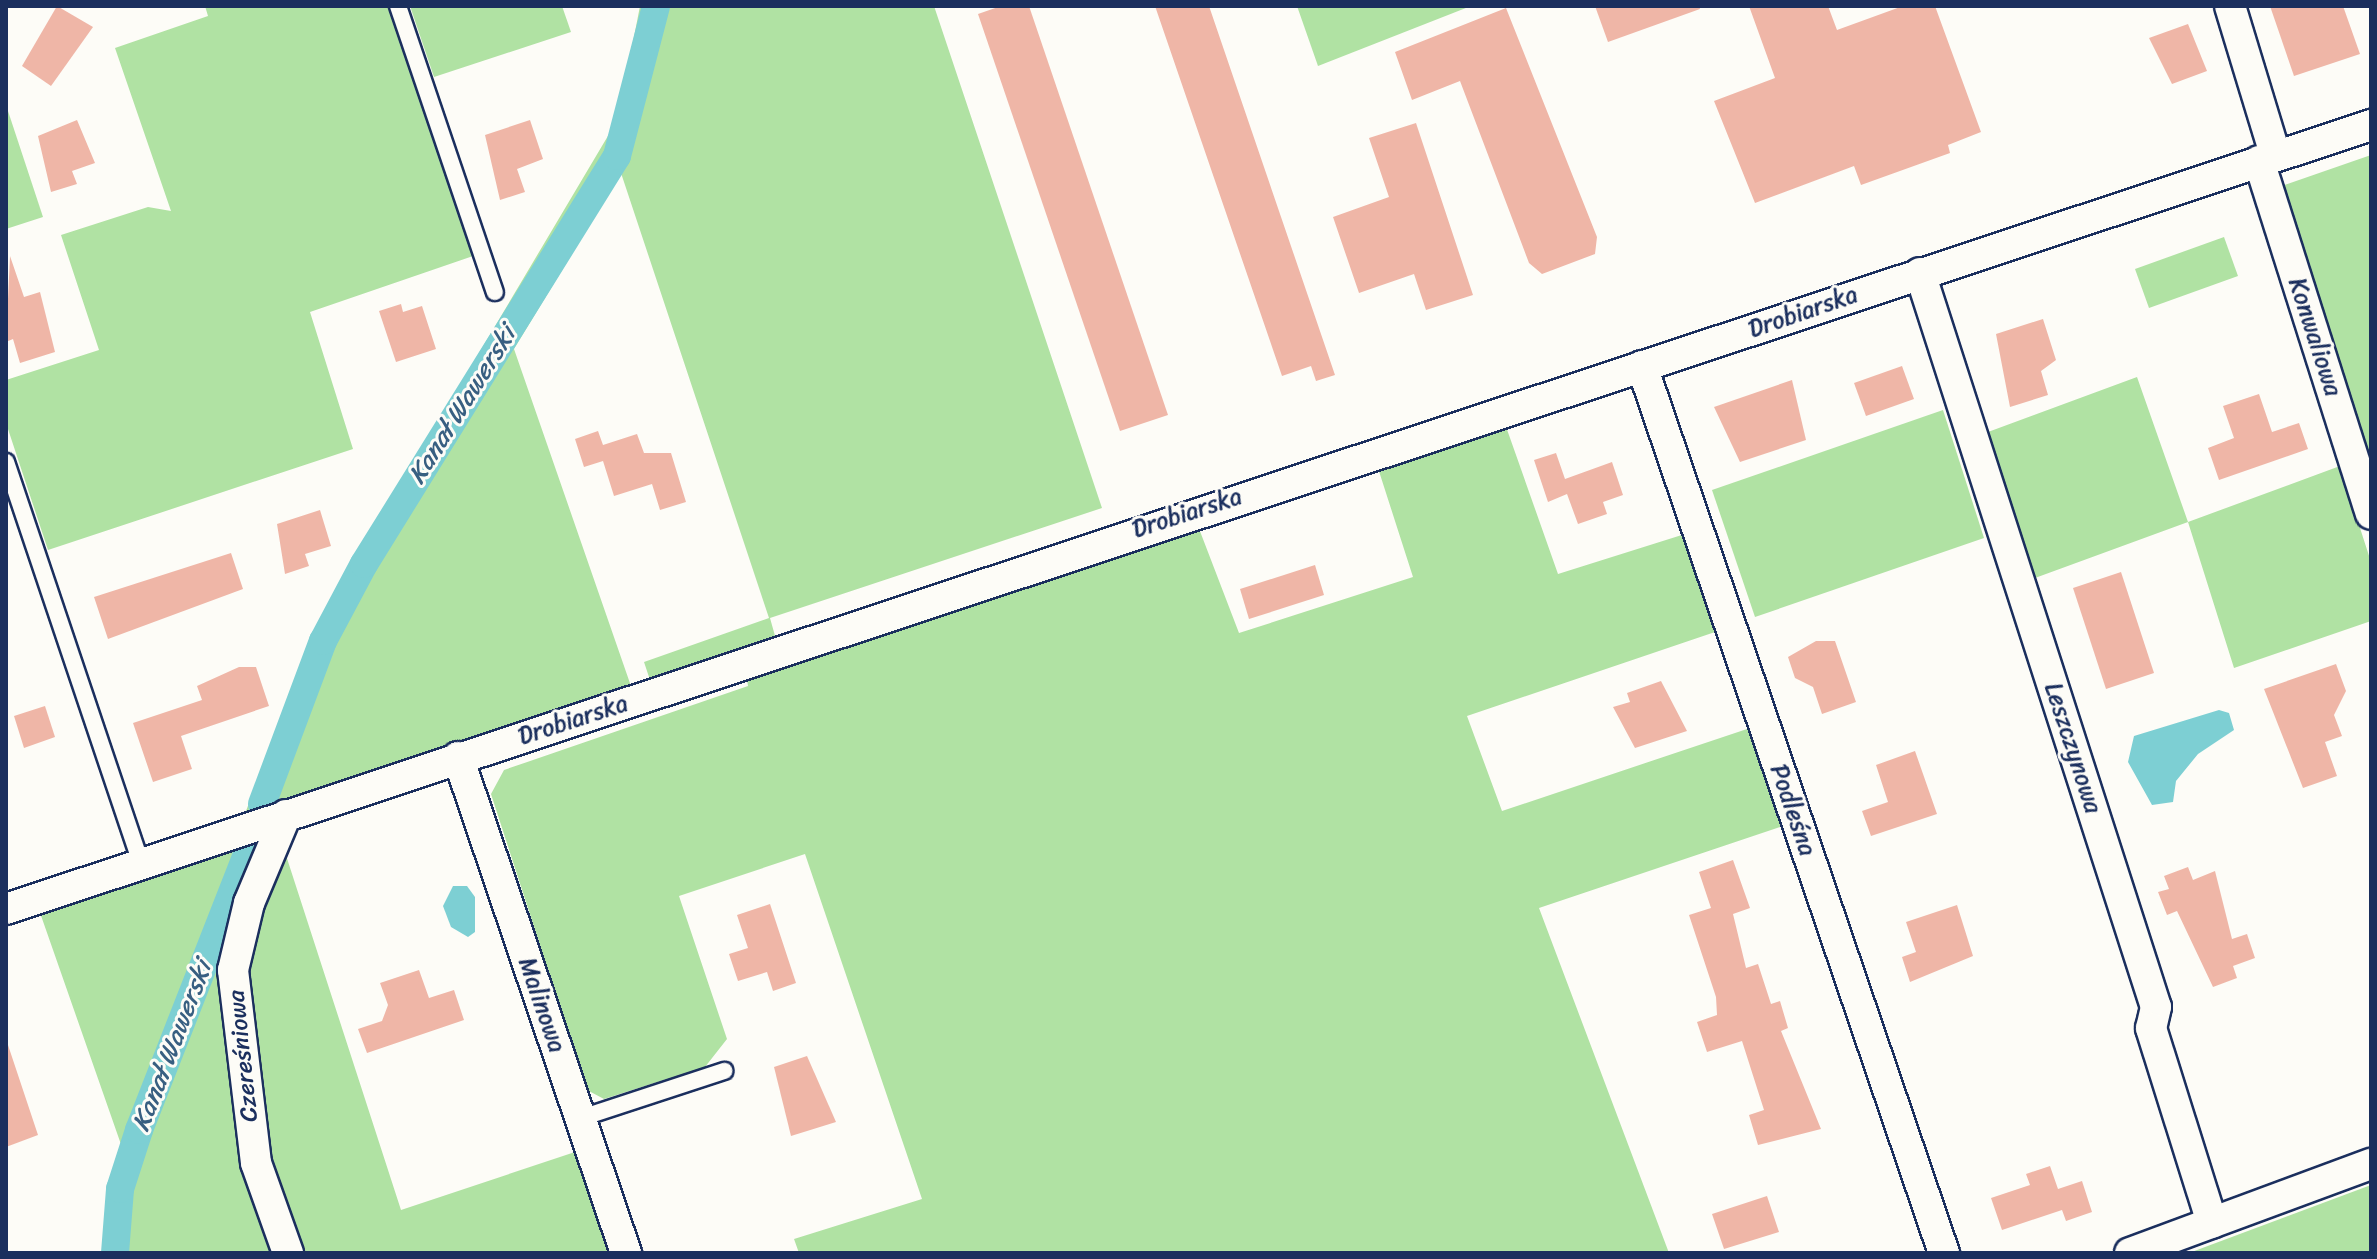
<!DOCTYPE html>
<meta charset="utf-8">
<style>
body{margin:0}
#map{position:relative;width:2377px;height:1259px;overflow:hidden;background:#fdfcf7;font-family:Sriracha,sans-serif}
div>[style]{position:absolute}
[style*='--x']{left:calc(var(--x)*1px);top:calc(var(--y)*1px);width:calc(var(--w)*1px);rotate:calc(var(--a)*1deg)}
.green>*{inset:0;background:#b0e2a3}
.water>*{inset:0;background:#7dcfd3}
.canal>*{height:28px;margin:-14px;padding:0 14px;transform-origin:14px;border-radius:14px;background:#7dcfd3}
.building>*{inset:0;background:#efb6a7}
.roads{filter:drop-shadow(2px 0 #1b2f5e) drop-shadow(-2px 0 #1b2f5e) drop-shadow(0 2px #1b2f5e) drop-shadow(0 -2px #1b2f5e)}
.service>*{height:16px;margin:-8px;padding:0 8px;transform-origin:8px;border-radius:8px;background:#fdfcf7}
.minor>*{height:30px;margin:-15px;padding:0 15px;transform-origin:15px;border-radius:15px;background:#fdfcf7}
span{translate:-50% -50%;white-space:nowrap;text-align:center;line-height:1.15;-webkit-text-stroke:6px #fdfcf7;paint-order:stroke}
.street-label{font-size:24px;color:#1b2f5e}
.water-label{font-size:26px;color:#385f81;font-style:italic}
.frame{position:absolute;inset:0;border:8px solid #1b2f5e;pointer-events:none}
</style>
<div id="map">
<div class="green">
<i style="clip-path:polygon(205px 6px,391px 6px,476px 255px,310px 312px,353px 449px,48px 550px,6px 423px,6px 380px,99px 350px,61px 235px,148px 207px,171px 211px,115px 48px,208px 16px)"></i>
<i style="clip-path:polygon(410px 6px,562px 6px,571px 32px,434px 77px)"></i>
<i style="clip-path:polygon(640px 6px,934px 6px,1102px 508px,770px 618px,777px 643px,651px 683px,644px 662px,769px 618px,621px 173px,514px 349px,632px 689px,244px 816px,320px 621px,618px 119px)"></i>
<i style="clip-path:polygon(1297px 6px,1471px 6px,1318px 66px)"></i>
<i style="clip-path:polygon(6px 105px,43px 217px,6px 229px)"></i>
<i style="clip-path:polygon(2371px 155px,2371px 478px,2279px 187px)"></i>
<i style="clip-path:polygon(2224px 237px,2238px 276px,2149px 308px,2135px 269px)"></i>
<i style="clip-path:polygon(2137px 377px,2188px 522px,2340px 466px,2371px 562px,2371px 621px,2234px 668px,2188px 522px,2035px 578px,1988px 432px)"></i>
<i style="clip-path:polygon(1943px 410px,1984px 538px,1755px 617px,1712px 490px)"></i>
<i style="clip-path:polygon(1504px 421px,1558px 574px,1685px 534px,1718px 631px,1467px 716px,1502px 811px,1750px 728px,1783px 826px,1539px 908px,1669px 1253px,799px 1253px,794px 1239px,922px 1199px,805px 854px,679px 896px,727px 1039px,705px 1067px,604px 1099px,587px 1090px,491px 794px,504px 770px,748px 686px,746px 673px,1198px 526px,1239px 633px,1413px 577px,1377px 465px)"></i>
<i style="clip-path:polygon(267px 834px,219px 968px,282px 1253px,105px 1253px,112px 1185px,124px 1153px,38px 907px)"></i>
<i style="clip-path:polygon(282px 843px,401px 1210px,578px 1151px,612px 1253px,297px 1253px,271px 1182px,244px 952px)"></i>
<i style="clip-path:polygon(2371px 1185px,2371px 1253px,2189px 1253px)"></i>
</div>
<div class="water">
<i style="clip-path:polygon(2219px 710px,2229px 713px,2234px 730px,2198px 754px,2176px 781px,2173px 802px,2152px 805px,2128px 762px,2134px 736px)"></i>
<i style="clip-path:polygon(453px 886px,467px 886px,475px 897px,475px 932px,468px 937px,451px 927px,443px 906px)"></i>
</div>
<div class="canal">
<i style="--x:262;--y:804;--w:174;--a:-69.5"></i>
<i style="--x:323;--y:641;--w:87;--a:-62"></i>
<i style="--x:364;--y:564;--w:480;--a:-58.2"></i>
<i style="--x:617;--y:156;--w:155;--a:-75.4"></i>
<i style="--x:115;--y:1253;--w:64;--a:-85.5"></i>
<i style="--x:120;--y:1189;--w:62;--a:-72.1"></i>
<i style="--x:139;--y:1130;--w:307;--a:-68.6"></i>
</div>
<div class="building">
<i style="clip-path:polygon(57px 6px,93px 27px,51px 86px,22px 66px)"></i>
<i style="clip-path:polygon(1001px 6px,1029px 6px,1168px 415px,1120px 431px,978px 14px)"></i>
<i style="clip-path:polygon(1155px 6px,1209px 6px,1335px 375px,1316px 381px,1311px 366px,1282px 376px)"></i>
<i style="clip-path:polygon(1595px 6px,1699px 6px,1700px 9px,1608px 42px)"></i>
<i style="clip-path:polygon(1749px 6px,1828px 6px,1837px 30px,1903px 6px,1935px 6px,1981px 132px,1948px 145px,1950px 153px,1861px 185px,1854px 166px,1755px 203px,1714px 101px,1775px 78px)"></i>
<i style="clip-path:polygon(2270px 6px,2343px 6px,2360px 54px,2294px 76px)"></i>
<i style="clip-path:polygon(1506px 8px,1597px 237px,1595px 254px,1542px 274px,1529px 263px,1460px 81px,1412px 100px,1395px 52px)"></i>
<i style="clip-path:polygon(2188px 24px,2207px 71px,2172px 84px,2149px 38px)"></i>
<i style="clip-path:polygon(77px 120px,95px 163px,72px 171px,77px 184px,51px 192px,38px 136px)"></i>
<i style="clip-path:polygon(530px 120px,543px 159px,517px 169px,525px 192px,500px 200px,485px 135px)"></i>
<i style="clip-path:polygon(1416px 123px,1473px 295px,1426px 310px,1414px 274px,1359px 293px,1333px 217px,1389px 197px,1369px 138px)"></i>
<i style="clip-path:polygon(10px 256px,24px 297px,40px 292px,55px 352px,20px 363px,13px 339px,6px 342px)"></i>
<i style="clip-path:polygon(401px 304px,403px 312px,422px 306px,436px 349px,396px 362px,379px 311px)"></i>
<i style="clip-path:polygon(2043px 319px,2056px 360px,2041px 371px,2048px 395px,2010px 407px,1996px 334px)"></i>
<i style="clip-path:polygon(1902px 366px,1914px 399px,1866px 416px,1854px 383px)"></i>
<i style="clip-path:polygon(1792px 380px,1806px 440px,1740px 462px,1714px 407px)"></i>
<i style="clip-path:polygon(2259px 394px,2272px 432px,2299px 423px,2308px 449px,2219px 480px,2208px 448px,2234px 438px,2223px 406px)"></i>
<i style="clip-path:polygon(598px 431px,603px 445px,637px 434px,644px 453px,671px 453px,686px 502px,660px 510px,652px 484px,614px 496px,603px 461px,584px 467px,575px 439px)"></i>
<i style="clip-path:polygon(1556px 453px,1565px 479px,1612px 462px,1623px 495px,1603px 502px,1607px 514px,1578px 524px,1567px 494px,1548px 502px,1534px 460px)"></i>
<i style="clip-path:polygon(320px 510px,331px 546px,305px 554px,309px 566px,285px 574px,277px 524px)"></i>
<i style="clip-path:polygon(231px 553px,243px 589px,108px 639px,94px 597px)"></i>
<i style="clip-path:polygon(1315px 565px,1324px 595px,1249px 619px,1240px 589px)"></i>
<i style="clip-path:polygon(2121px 572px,2154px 673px,2106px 689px,2073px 588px)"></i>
<i style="clip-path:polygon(1816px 641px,1835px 641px,1856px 702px,1822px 714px,1813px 687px,1795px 678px,1788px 657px)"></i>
<i style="clip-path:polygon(2336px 664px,2346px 691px,2334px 715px,2342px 736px,2325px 742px,2337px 776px,2303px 788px,2264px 689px)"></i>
<i style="clip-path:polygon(239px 667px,256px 667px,269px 706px,181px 736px,192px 769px,153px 782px,133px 723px,202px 700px,197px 686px)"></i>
<i style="clip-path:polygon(1661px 681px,1687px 731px,1635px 748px,1613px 707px,1630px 702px,1627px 693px)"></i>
<i style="clip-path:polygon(45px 706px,55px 737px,24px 748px,14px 716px)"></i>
<i style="clip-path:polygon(1915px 751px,1937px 814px,1871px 836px,1862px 811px,1888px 802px,1876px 765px)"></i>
<i style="clip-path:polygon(1733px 860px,1750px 908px,1733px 914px,1746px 968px,1758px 964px,1771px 1004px,1780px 1001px,1788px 1028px,1781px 1031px,1821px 1129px,1758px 1145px,1749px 1115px,1764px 1110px,1742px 1041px,1707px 1052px,1697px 1022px,1717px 1015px,1716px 997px,1689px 915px,1711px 908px,1699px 872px)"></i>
<i style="clip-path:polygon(2188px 867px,2193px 880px,2215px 871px,2232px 939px,2247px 934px,2255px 958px,2233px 966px,2237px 978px,2213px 987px,2177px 911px,2167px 915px,2158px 892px,2169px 889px,2164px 876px)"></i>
<i style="clip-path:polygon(770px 904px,796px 983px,773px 991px,767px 972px,738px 981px,729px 954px,748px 948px,737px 915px)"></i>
<i style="clip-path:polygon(1957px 905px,1973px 956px,1910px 982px,1902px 957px,1916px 952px,1906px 922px)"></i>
<i style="clip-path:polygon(419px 970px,429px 998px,454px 990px,464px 1020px,367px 1053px,358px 1029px,382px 1021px,388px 1005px,380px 983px)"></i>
<i style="clip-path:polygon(6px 1039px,38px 1135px,6px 1147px)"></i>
<i style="clip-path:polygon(807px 1056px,836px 1122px,791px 1136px,774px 1067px)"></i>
<i style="clip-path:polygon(2050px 1166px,2058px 1189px,2082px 1181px,2092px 1212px,2066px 1221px,2062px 1210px,2002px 1230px,1991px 1198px,2030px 1185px,2026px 1174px)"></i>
<i style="clip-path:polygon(1767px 1196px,1779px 1232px,1724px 1249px,1712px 1214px)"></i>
</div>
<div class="roads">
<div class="service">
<i style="--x:398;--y:6;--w:302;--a:71.3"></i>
<i style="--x:6;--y:462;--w:424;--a:71.4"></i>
<i style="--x:581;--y:1118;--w:151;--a:-18.2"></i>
</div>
<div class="minor">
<i style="--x:2230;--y:6;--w:155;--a:73.1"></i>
<i style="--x:2259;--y:161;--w:370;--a:72.4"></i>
<i style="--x:1920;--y:273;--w:771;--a:72.18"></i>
<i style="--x:2156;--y:1007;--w:22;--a:103"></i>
<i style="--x:2151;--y:1028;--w:204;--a:72.6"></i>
<i style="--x:1642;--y:366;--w:937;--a:71.2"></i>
<i style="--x:458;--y:757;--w:524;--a:71.29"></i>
<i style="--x:286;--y:815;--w:95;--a:112.8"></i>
<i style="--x:249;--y:903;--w:69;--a:103.4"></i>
<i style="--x:233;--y:970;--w:194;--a:83.2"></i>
<i style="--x:256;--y:1163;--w:96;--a:70.4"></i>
<i style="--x:6;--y:909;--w:2492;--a:-18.34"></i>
<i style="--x:2130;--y:1253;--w:257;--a:-20.3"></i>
</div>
</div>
<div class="street-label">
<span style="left:1803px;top:312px;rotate:-19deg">Drobiarska</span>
<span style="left:2315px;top:337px;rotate:72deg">Konwaliowa</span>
<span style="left:1187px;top:513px;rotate:-18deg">Drobiarska</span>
<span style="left:573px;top:720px;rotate:-18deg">Drobiarska</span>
<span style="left:2073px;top:748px;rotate:72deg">Leszczynowa</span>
<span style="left:1793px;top:810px;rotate:71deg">Podleśna</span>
<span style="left:542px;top:1005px;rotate:71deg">Malinowa</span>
<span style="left:243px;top:1056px;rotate:-96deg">Czereśniowa</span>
</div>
<div class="water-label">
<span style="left:462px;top:405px;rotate:-58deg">Kanał Wawerski</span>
<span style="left:172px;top:1046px;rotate:-69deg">Kanał Wawerski</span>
</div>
<div class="frame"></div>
</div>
